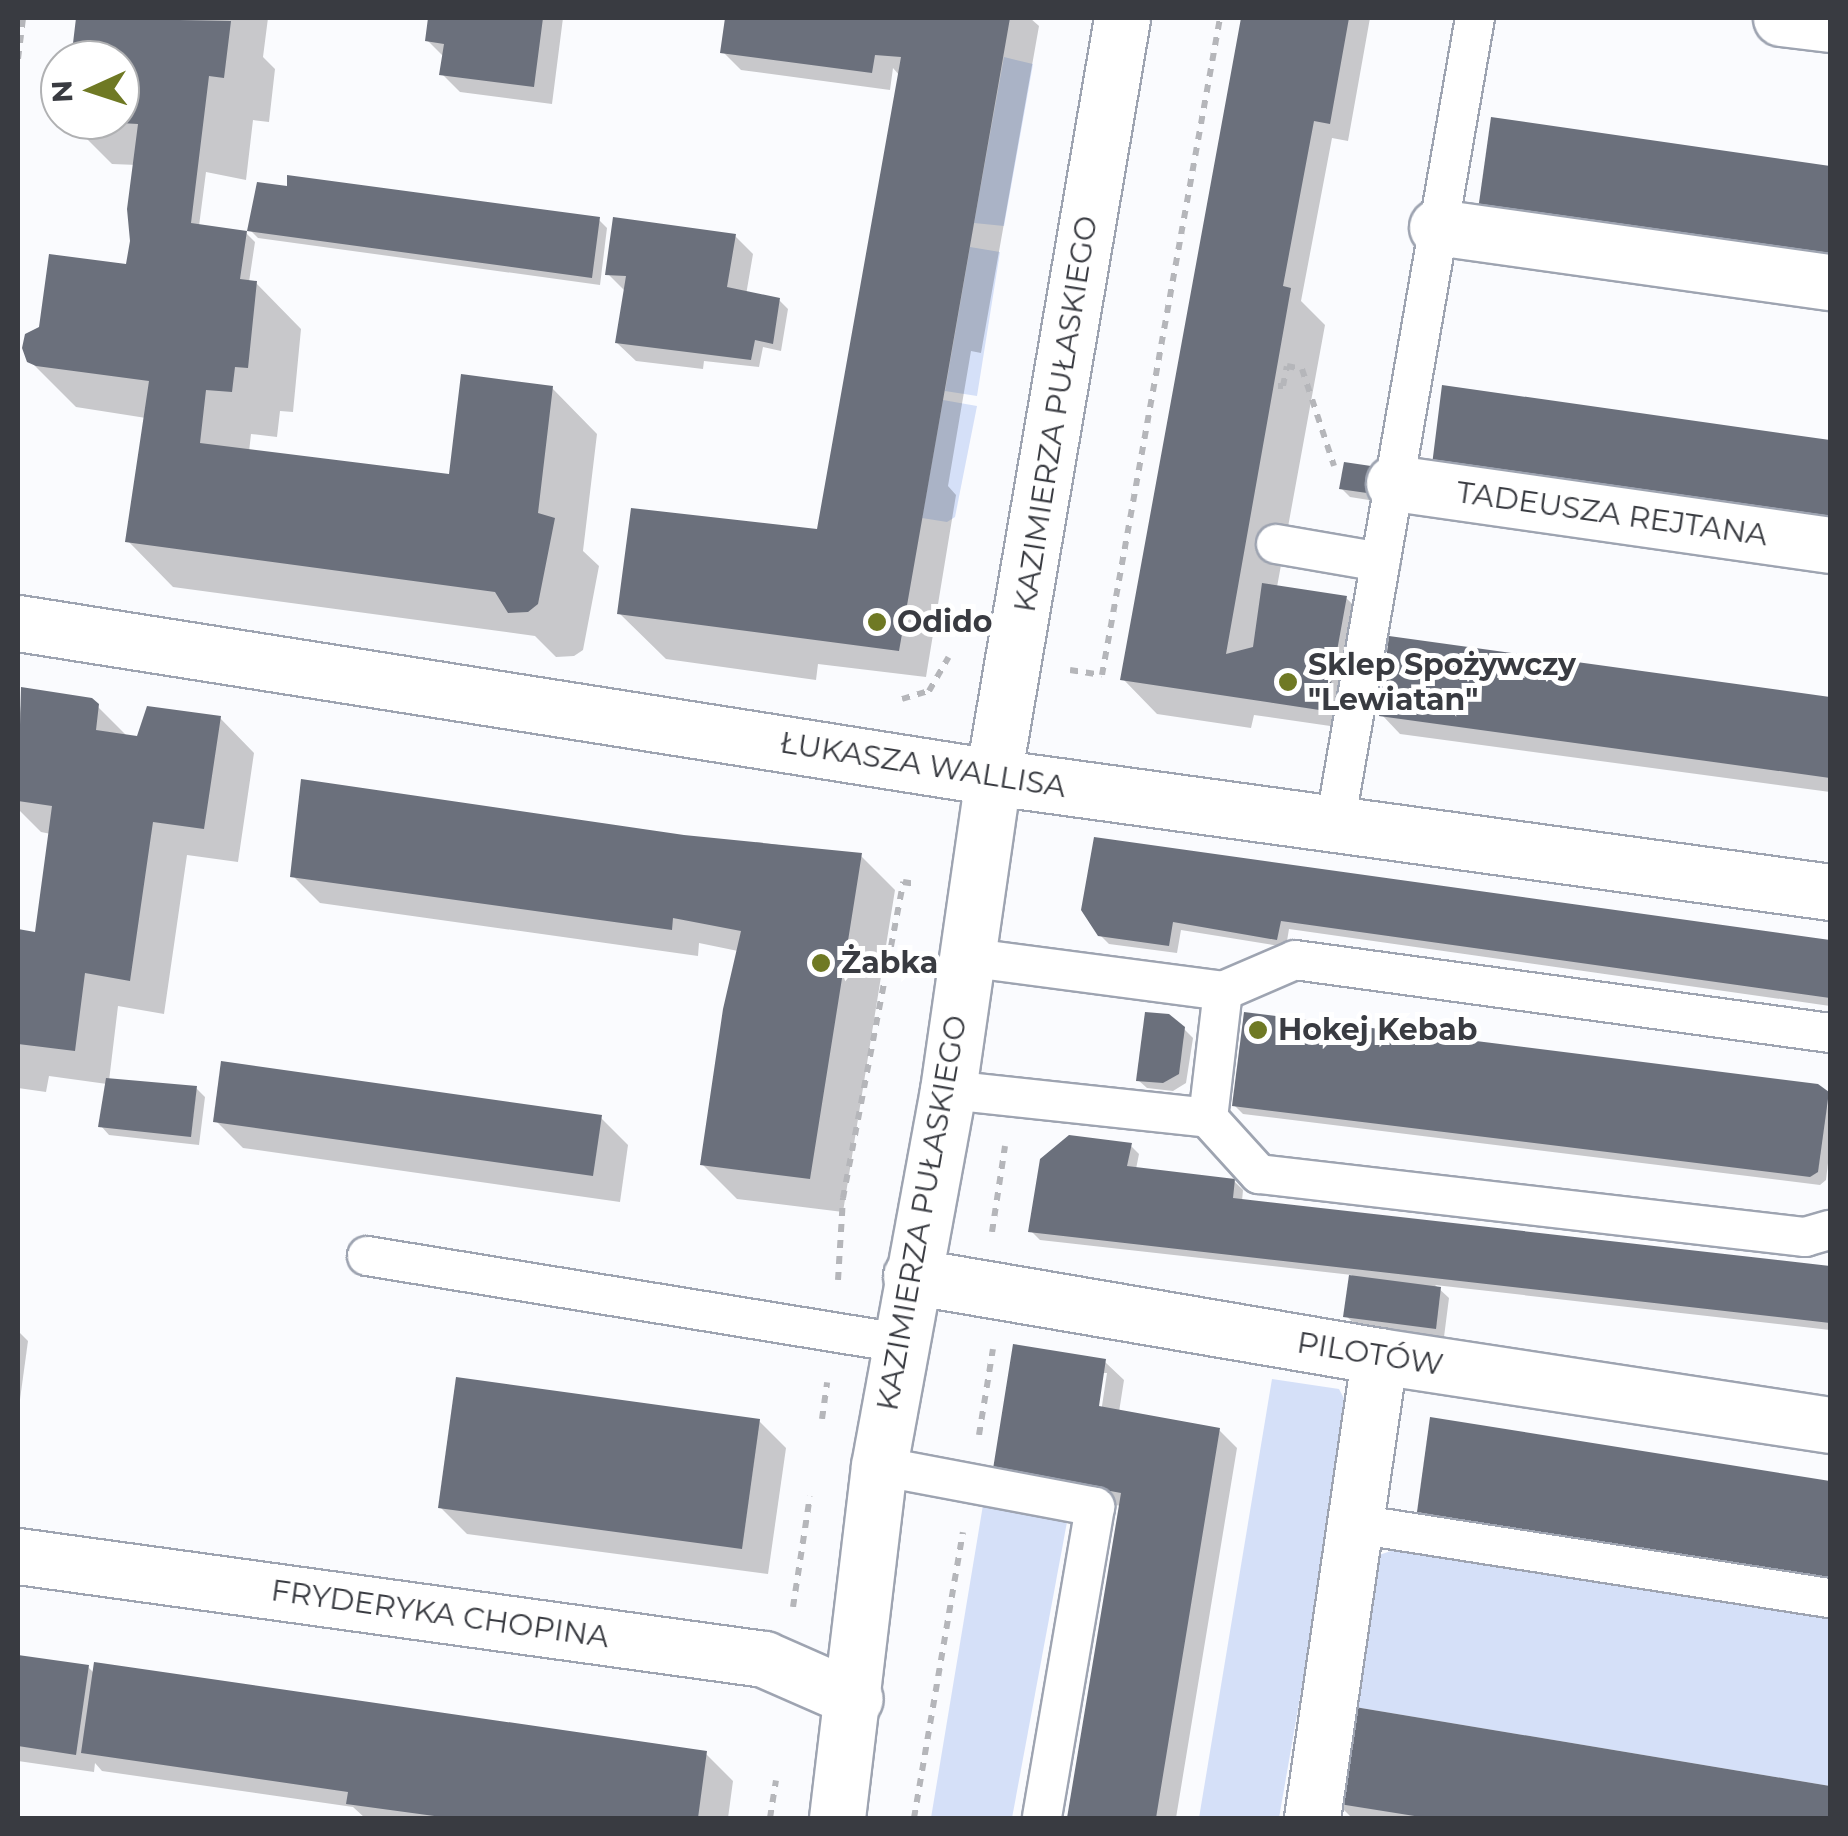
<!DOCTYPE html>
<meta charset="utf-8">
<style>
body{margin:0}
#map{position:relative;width:1848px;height:1836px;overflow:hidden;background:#fafbfe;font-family:Montserrat,sans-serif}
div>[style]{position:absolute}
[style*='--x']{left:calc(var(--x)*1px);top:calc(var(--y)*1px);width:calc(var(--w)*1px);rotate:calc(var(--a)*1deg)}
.green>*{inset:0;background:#d5e0f8}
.shadow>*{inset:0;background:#0003}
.building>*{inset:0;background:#6b707c}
.path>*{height:6px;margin-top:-3px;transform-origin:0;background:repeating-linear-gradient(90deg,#b5b6ba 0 8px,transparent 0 16px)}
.roads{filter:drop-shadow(2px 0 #9ea4b1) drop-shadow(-2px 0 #9ea4b1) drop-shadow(0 2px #9ea4b1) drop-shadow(0 -2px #9ea4b1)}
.service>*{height:38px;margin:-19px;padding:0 19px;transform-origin:19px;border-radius:19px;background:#fff}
.minor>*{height:55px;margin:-27.5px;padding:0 27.5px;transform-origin:27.5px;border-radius:27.5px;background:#fff}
.dots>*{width:28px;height:28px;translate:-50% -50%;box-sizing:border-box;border:5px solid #fff;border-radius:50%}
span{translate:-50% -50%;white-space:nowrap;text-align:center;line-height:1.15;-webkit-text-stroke:10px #fff;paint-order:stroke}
.street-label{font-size:30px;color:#393b41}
.poi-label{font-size:30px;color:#393b41;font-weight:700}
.left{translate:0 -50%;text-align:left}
.frame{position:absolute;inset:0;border:20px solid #393b41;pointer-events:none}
.north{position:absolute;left:40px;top:40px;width:100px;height:100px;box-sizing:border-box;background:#fff;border:2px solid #b0b1b3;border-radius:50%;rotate:267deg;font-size:28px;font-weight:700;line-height:40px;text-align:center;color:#393b41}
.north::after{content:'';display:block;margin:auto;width:35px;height:45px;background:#6f7924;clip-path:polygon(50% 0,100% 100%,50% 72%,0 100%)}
</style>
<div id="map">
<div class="green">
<i style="clip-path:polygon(1004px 57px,1033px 64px,1004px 226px,974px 223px)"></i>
<i style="clip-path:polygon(970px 247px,1000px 252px,977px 396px,945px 391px)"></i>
<i style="clip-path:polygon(943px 400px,977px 406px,955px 517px,947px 522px,922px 518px)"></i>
<i style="clip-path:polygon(1272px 1379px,1339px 1389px,1350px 1410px,1279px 1818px,1199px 1818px)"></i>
<i style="clip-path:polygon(983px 1505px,1067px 1522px,1012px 1818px,931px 1818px)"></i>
<i style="clip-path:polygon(1409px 1545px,1830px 1611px,1830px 1786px,1349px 1706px,1376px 1556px)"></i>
</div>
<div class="shadow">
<i style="clip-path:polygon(78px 18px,268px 18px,263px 57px,275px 69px,269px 122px,253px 120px,246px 180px,206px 172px,199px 226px,246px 233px,255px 242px,249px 282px,256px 283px,301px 329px,293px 412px,280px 411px,277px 437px,251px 434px,249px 452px,451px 476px,552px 388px,597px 434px,583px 551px,599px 566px,583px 650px,574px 656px,556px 657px,535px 636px,173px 587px,128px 541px,146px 418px,76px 407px,30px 361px,41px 329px,128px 267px,137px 165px,112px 164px,68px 120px,120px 120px,120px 60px,73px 60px)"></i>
<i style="clip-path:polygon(430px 18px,563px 18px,552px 104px,460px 92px,442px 74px,444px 57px,427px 40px)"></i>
<i style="clip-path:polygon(727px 18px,1030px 18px,1039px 26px,981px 353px,971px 351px,948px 486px,956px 495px,926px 677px,818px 664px,816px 680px,666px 659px,620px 614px,820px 532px,900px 76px,893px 68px,890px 90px,741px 70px,723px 52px)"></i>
<i style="clip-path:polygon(1243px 18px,1370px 18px,1348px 141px,1332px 138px,1301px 301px,1325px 325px,1277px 587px,1346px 598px,1365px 616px,1344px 728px,1254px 715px,1251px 728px,1157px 714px,1123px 679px)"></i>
<i style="clip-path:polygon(599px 220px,607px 228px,600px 285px,258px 238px,250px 230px)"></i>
<i style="clip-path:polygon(735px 236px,753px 254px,746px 295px,779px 300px,788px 309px,781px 351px,763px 347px,759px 367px,704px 361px,703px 369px,636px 361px,617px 343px,626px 292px,608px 274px)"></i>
<i style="clip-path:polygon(1370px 469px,1379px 477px,1375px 501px,1350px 497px,1341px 488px)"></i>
<i style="clip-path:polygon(1392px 639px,1830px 699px,1830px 792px,1400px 734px,1382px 715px)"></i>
<i style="clip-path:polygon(23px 690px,91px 700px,128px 737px,139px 738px,148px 709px,220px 718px,254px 753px,238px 862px,187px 855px,164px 1014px,118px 1006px,109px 1081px,196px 1088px,205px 1097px,199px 1145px,109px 1135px,101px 1126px,107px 1084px,49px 1076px,46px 1092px,18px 1088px,18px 932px,37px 934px,51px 834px,41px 832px,18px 809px,18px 729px)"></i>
<i style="clip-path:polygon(1096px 840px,1830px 943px,1830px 1006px,1289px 929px,1286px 947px,1181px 930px,1177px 953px,1109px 944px,1100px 935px)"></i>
<i style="clip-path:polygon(756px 842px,861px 856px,895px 890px,843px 1212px,737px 1199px,702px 1164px,738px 951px,699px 943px,698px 956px,320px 903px,293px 876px,755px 848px)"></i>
<i style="clip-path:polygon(1184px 1029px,1193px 1038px,1186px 1083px,1173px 1091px,1147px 1088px,1138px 1080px)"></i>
<i style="clip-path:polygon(1827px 1094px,1830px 1146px,1826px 1180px,1820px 1185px,1243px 1114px,1234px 1105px)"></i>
<i style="clip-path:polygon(601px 1118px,628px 1145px,620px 1202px,243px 1148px,216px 1121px)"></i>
<i style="clip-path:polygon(1131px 1146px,1139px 1154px,1136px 1169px,1234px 1181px,1243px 1190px,1242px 1201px,1830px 1269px,1830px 1330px,1435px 1285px,1449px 1298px,1444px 1337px,1355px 1324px,1346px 1316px,1352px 1275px,1040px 1240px,1031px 1231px)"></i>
<i style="clip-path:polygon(18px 1331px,28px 1341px,18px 1414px)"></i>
<i style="clip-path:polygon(evenodd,1105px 1362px,1124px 1380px,1119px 1412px,1219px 1430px,1237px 1448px,1176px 1818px,1069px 1818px,1121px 1506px,1014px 1487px,1105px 1362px,1102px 1373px,1107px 1373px,1100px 1419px,1095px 1418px,1102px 1373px)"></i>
<i style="clip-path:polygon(1432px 1420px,1830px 1486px,1830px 1593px,1438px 1529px,1420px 1511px)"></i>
<i style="clip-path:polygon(759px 1421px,786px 1448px,768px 1574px,467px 1534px,440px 1507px)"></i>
<i style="clip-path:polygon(18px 1657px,88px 1667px,95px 1674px,706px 1754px,733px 1781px,728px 1818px,365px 1818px,353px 1807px,102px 1771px,95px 1763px,94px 1772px,18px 1761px)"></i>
<i style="clip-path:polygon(1351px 1708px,1830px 1788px,1830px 1818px,1352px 1818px,1336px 1802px)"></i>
</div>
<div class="building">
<i style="clip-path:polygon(76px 18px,231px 21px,224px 78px,209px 76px,191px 223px,247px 231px,240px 279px,257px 281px,248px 368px,235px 367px,232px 392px,206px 390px,200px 443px,449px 474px,461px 374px,553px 386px,538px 513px,555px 518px,538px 604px,528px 612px,508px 613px,495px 592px,125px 542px,149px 381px,36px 366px,27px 362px,22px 348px,25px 334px,39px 327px,49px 254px,126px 264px,130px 241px,127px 209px,138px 124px,120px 123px,120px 60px,71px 60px)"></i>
<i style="clip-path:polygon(428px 18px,543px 18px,534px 87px,439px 75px,444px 44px,425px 41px)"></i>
<i style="clip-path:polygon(725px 18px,1010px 18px,899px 651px,617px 614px,631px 508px,817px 529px,901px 57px,875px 55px,872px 73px,720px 53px)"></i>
<i style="clip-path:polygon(1241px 18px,1349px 18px,1330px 124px,1314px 121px,1283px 286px,1291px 288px,1226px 654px,1253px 647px,1262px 583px,1347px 596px,1326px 711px,1120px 680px)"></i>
<i style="clip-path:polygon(1491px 117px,1830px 166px,1830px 260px,1478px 210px)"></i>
<i style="clip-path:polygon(287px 175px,600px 217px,592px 278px,247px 231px,257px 182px,287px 186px)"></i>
<i style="clip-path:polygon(613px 217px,736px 234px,727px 287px,780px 298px,773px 344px,755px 340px,751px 360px,615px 343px,626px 276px,605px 275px)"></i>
<i style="clip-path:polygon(1442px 385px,1830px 440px,1830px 520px,1432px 465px)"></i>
<i style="clip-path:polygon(1344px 462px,1371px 466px,1367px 493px,1339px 489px)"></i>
<i style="clip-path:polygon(1389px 636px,1830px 697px,1830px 778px,1379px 716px)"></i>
<i style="clip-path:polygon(21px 687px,92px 698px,99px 704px,96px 730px,137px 736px,147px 706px,221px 716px,204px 829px,153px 822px,130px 981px,85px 973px,75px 1051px,18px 1044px,18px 929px,35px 932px,52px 806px,18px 801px)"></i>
<i style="clip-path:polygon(301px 779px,684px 835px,862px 853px,810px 1179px,700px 1165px,723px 1009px,741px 931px,673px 918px,672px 930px,290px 877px)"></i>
<i style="clip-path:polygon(1094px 837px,1830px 940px,1830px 998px,1281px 921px,1277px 940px,1173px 922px,1169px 946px,1098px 936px,1081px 910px)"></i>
<i style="clip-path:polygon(1145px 1012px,1169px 1014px,1185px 1027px,1179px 1074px,1163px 1083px,1136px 1081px)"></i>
<i style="clip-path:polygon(1244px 1012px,1818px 1084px,1829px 1092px,1818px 1172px,1810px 1177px,1232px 1106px)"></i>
<i style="clip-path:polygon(221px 1061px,602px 1115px,593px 1176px,213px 1122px)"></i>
<i style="clip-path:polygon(106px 1078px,197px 1086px,191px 1137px,98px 1127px)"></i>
<i style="clip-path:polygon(1069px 1135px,1132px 1143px,1127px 1166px,1235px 1179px,1233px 1198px,1830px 1266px,1830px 1323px,1028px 1232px,1040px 1159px)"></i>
<i style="clip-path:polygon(1349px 1275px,1441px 1287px,1436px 1329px,1343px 1317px)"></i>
<i style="clip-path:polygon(1013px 1344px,1106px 1359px,1099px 1406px,1220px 1428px,1156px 1818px,1067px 1818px,1121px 1493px,993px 1469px)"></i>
<i style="clip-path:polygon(456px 1377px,760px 1419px,742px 1549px,438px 1508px)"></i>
<i style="clip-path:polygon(1430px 1417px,1830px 1481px,1830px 1580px,1417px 1512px)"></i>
<i style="clip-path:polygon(18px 1655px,89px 1665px,76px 1755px,18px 1746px)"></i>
<i style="clip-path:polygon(94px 1662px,707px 1751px,698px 1818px,449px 1818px,346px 1804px,348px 1792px,81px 1753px)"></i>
<i style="clip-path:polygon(1349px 1706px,1830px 1786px,1830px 1818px,1427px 1818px,1333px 1803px)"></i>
</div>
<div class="path">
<i style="--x:18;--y:59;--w:41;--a:-83"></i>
<i style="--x:1278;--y:386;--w:5;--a:0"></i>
<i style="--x:1283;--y:386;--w:20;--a:-79"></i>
<i style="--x:1287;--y:366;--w:15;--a:11"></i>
<i style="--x:1302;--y:369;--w:102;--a:71.7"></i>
<i style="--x:1070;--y:670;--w:32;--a:9"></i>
<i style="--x:1102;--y:675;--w:668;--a:-79.82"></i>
<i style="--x:902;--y:699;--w:28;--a:-17"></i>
<i style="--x:929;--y:691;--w:39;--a:-60"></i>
<i style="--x:992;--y:1232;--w:87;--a:-81.4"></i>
<i style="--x:838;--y:1280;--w:82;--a:-86.5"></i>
<i style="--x:843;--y:1198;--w:322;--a:-79.2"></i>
<i style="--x:903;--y:882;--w:13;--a:9"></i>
<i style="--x:822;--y:1419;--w:37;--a:-82"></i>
<i style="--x:979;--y:1435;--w:87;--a:-80.8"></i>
<i style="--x:793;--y:1607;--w:112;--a:-81.3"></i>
<i style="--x:770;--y:1818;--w:38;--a:-81"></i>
<i style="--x:914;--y:1818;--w:290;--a:-80.3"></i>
</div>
<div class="roads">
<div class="service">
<i style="--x:1276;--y:544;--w:106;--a:9.8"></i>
<i style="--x:1335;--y:824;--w:818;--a:-80.15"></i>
<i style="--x:965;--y:957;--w:260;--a:7.5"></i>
<i style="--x:1223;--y:991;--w:78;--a:-23.3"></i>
<i style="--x:1295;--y:960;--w:540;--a:7.77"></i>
<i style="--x:948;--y:1090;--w:262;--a:6.1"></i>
<i style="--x:1208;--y:1118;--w:76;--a:47.7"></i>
<i style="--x:1259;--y:1174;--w:550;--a:6.58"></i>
<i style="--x:1805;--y:1237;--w:26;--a:-16"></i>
<i style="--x:1208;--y:1118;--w:128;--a:-83.3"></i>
<i style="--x:367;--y:1256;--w:540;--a:9.27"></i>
<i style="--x:879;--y:1466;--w:220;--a:10.7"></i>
<i style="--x:1095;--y:1507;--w:315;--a:99.7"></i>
<i style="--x:1356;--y:1524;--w:480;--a:8.9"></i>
</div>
<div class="minor">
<i style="--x:1781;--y:18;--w:49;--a:7"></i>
<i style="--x:1437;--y:227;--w:397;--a:8"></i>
<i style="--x:1394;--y:483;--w:440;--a:8.1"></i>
<i style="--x:18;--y:623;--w:987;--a:8.98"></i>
<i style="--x:993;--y:777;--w:845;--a:7.82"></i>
<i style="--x:911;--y:1276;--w:475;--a:9.7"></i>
<i style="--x:1379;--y:1356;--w:456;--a:8.7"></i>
<i style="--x:18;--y:1556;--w:753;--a:7.86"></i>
<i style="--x:764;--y:1659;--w:99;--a:23.7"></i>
<i style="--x:837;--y:1818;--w:354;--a:-83.2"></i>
<i style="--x:879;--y:1466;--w:382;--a:-79.6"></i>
<i style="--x:948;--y:1090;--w:316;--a:-81.8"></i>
<i style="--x:993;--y:777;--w:770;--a:-80.35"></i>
<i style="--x:1312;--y:1818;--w:467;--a:-81.7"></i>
</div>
</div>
<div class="dots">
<i style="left:877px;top:622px;background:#6f7924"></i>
<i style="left:1288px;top:682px;background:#6f7924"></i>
<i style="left:821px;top:963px;background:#6f7924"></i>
<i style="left:1258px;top:1030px;background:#6f7924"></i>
</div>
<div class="street-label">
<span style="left:1056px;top:414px;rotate:-81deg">KAZIMIERZA PUŁASKIEGO</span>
<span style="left:1612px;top:514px;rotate:8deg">TADEUSZA REJTANA</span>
<span style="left:923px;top:765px;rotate:9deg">ŁUKASZA WALLISA</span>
<span style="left:922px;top:1213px;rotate:-80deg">KAZIMIERZA PUŁASKIEGO</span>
<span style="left:1370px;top:1354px;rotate:9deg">PILOTÓW</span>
<span style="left:440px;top:1614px;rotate:8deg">FRYDERYKA CHOPINA</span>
</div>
<div class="poi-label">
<span class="left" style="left:897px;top:622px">Odido</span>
<span class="left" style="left:1308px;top:682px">Sklep Spożywczy<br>"Lewiatan"</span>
<span class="left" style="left:841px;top:963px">Żabka</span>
<span class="left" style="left:1278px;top:1030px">Hokej Kebab</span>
</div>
<div class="frame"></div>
<div class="north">N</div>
</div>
